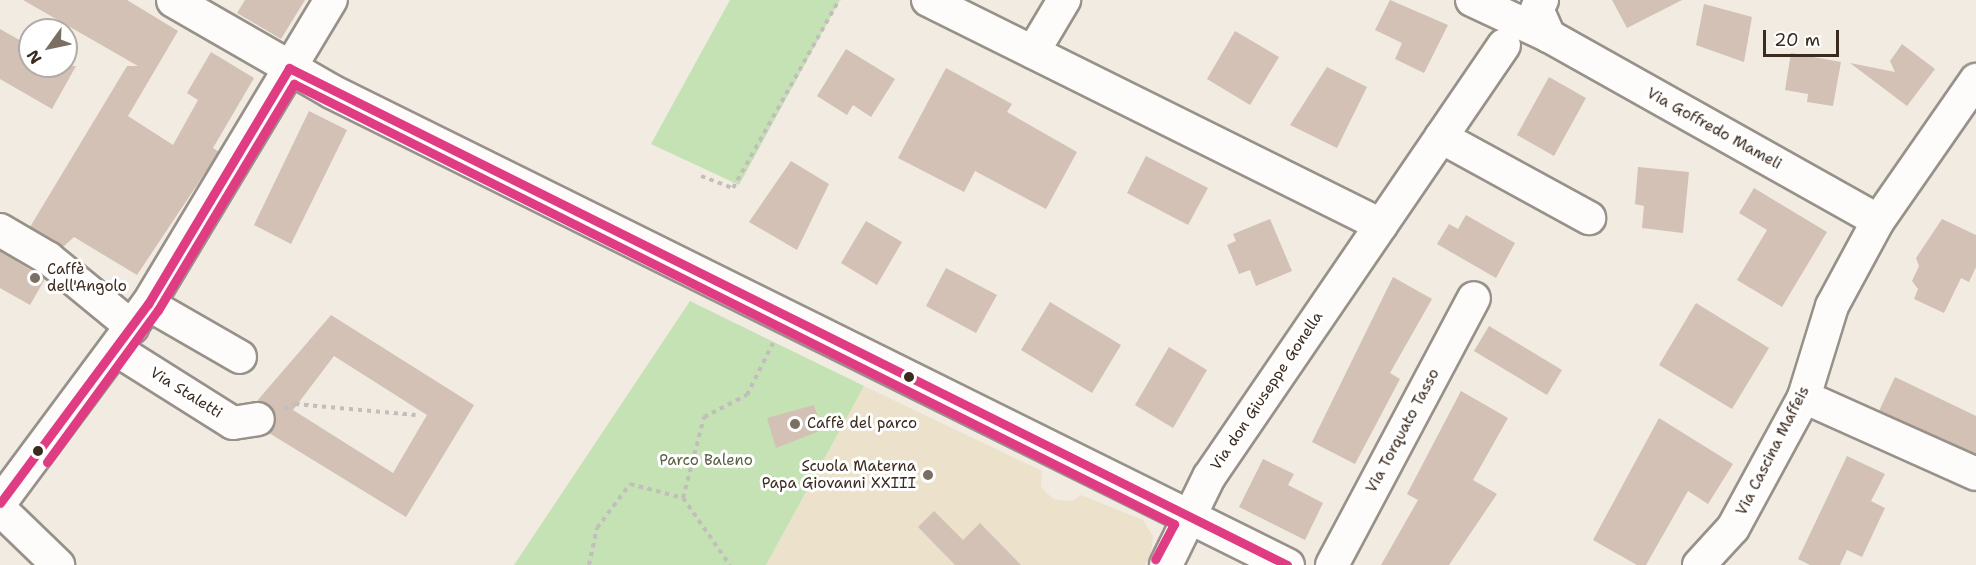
<!DOCTYPE html>
<meta charset="utf-8">
<style>
body{margin:0}
#map{position:relative;width:1976px;height:565px;overflow:hidden;background:#f2ebe1;font-family:"Shantell Sans",sans-serif}
div>[style]{position:absolute}
[style*='--x']{left:calc(var(--x)*1px);top:calc(var(--y)*1px);width:calc(var(--w)*1px);rotate:calc(var(--a)*1deg)}
.built>*{inset:0;background:#ece2cc}
.green>*{inset:0;background:#c4e2b3}
.building>*{inset:0;background:#d2c1b4}
.path>*{height:4px;margin-top:-2px;transform-origin:0;background:repeating-linear-gradient(90deg,#c1bebb 0 4.5px,transparent 0 9px)}
.roads{filter:drop-shadow(2px 0 #98918a) drop-shadow(-2px 0 #98918a) drop-shadow(0 2px #98918a) drop-shadow(0 -2px #98918a)}
.minor>*{height:32px;margin:-16px;padding:0 16px;transform-origin:16px;border-radius:16px;background:#fdfcfa}
.tertiary>*{height:33px;margin:-16.5px;padding:0 16.5px;transform-origin:16.5px;border-radius:16.5px;background:#fdfcfa}
.bus-1>*{height:9px;margin:-4.5px;padding:0 4.5px;transform-origin:4.5px;border-radius:4.5px;background:#e03c83}
.bus-2>*{height:9px;margin:-4.5px;padding:0 4.5px;transform-origin:4.5px;border-radius:4.5px;background:#e03c83}
.dots>*{width:16px;height:16px;translate:-50% -50%;box-sizing:border-box;border:3px solid #fff;border-radius:50%}
span{translate:-50% -50%;white-space:nowrap;text-align:center;line-height:1.15;-webkit-text-stroke:6px #fff;paint-order:stroke}
.street-label{font-size:15px;color:#3b2a1e}
.poi-label{font-size:15px;color:#3b2a1e}
.left{translate:0 -50%;text-align:left}
.right{translate:-100% -50%;text-align:right}
.park-label{font-size:15px;color:#595f40}
.north{position:absolute;left:18px;top:18px;width:60px;height:60px;box-sizing:border-box;background:#fff;border:2px solid #b1aaa5;border-radius:50%;rotate:237deg;font-size:16px;font-weight:700;line-height:24px;text-align:center;color:#3b2a1e}
.north::after{content:'';display:block;margin:auto;width:21px;height:27px;background:#7b6e62;clip-path:polygon(50% 0,100% 100%,50% 72%,0 100%)}
.scale{position:absolute;left:1763px;top:30px;width:76px;height:27px;box-sizing:border-box;border:3px solid #3b2a1e;border-top:0;padding-left:8px;font-size:18px;line-height:21px;white-space:nowrap;color:#3b2a1e;-webkit-text-stroke:4px #fff;paint-order:stroke}
</style>
<div id="map">
<div class="built">
<i style="clip-path:polygon(864px 386px,1042px 471px,1041px 487px,1053px 499px,1072px 501px,1081px 495px,1143px 520px,1153px 536px,1151px 555px,1145px 565px,766px 565px)"></i>
</div>
<div class="green">
<i style="clip-path:polygon(730px 0,840px 0,739px 185px,651px 144px)"></i>
<i style="clip-path:polygon(690px 301px,864px 386px,766px 565px,514px 565px)"></i>
</div>
<div class="building">
<i style="clip-path:polygon(23px 0,127px 0,178px 31px,128px 116px,173px 145px,198px 100px,187px 93px,211px 52px,254px 78px,213px 148px,219px 152px,137px 275px,74px 237px,63px 247px,30px 227px,127px 66px,138px 66px)"></i>
<i style="clip-path:polygon(245px 0,305px 0,281px 39px,237px 13px)"></i>
<i style="clip-path:polygon(1390px 0,1448px 25px,1424px 73px,1395px 59px,1402px 43px,1375px 30px)"></i>
<i style="clip-path:polygon(1612px 0,1682px 0,1627px 28px)"></i>
<i style="clip-path:polygon(1704px 4px,1752px 17px,1744px 62px,1696px 45px)"></i>
<i style="clip-path:polygon(0 29px,30px 46px,30px 66px,76px 66px,52px 109px,0 79px)"></i>
<i style="clip-path:polygon(1235px 31px,1279px 57px,1250px 105px,1207px 79px)"></i>
<i style="clip-path:polygon(1902px 44px,1935px 69px,1907px 106px,1850px 63px,1895px 72px,1890px 61px)"></i>
<i style="clip-path:polygon(846px 49px,895px 79px,871px 117px,853px 105px,847px 115px,817px 96px)"></i>
<i style="clip-path:polygon(1791px 53px,1841px 62px,1833px 106px,1807px 102px,1808px 94px,1785px 90px)"></i>
<i style="clip-path:polygon(1327px 67px,1367px 87px,1337px 148px,1290px 125px)"></i>
<i style="clip-path:polygon(946px 68px,1012px 104px,1007px 112px,1077px 152px,1046px 209px,975px 171px,964px 192px,898px 158px)"></i>
<i style="clip-path:polygon(1549px 77px,1586px 98px,1554px 156px,1517px 135px)"></i>
<i style="clip-path:polygon(309px 111px,347px 130px,291px 244px,254px 225px)"></i>
<i style="clip-path:polygon(1146px 156px,1208px 188px,1188px 225px,1127px 193px)"></i>
<i style="clip-path:polygon(791px 161px,829px 184px,797px 250px,749px 222px)"></i>
<i style="clip-path:polygon(1638px 167px,1689px 172px,1683px 233px,1642px 228px,1644px 206px,1635px 204px)"></i>
<i style="clip-path:polygon(1754px 188px,1827px 232px,1782px 307px,1737px 280px,1767px 230px,1739px 213px)"></i>
<i style="clip-path:polygon(1466px 215px,1515px 243px,1496px 278px,1437px 244px,1449px 224px,1458px 229px)"></i>
<i style="clip-path:polygon(1270px 219px,1292px 271px,1256px 286px,1250px 270px,1239px 274px,1227px 245px,1236px 241px,1233px 234px)"></i>
<i style="clip-path:polygon(1942px 219px,1976px 235px,1976px 267px,1969px 282px,1961px 278px,1944px 313px,1914px 299px,1918px 289px,1912px 281px,1919px 266px,1916px 258px)"></i>
<i style="clip-path:polygon(866px 221px,902px 242px,877px 285px,841px 263px)"></i>
<i style="clip-path:polygon(0 251px,45px 279px,30px 305px,0 288px)"></i>
<i style="clip-path:polygon(946px 268px,997px 295px,976px 333px,926px 306px)"></i>
<i style="clip-path:polygon(1393px 277px,1432px 299px,1390px 373px,1400px 379px,1355px 464px,1312px 442px)"></i>
<i style="clip-path:polygon(1050px 302px,1121px 345px,1092px 393px,1021px 350px)"></i>
<i style="clip-path:polygon(1696px 303px,1769px 348px,1732px 409px,1659px 365px)"></i>
<i style="clip-path:polygon(evenodd,331px 315px,474px 405px,406px 517px,269px 433px,276px 416px,257px 401px,331px 315px,334px 356px,427px 415px,393px 473px,293px 410px,334px 356px)"></i>
<i style="clip-path:polygon(1489px 326px,1562px 370px,1547px 395px,1474px 351px)"></i>
<i style="clip-path:polygon(1169px 347px,1207px 370px,1173px 428px,1135px 405px)"></i>
<i style="clip-path:polygon(1895px 377px,1976px 416px,1976px 454px,1879px 411px)"></i>
<i style="clip-path:polygon(1461px 391px,1508px 418px,1473px 480px,1497px 494px,1449px 565px,1381px 565px,1418px 500px,1407px 494px)"></i>
<i style="clip-path:polygon(814px 405px,822px 430px,776px 448px,767px 418px)"></i>
<i style="clip-path:polygon(1659px 418px,1733px 464px,1708px 504px,1688px 491px,1646px 565px,1637px 565px,1593px 540px)"></i>
<i style="clip-path:polygon(1847px 456px,1885px 474px,1871px 501px,1885px 508px,1862px 557px,1847px 550px,1840px 565px,1810px 565px,1798px 559px)"></i>
<i style="clip-path:polygon(1263px 459px,1294px 474px,1288px 485px,1323px 503px,1305px 540px,1239px 507px)"></i>
<i style="clip-path:polygon(934px 511px,963px 540px,980px 523px,1021px 565px,955px 565px,918px 527px)"></i>
</div>
<div class="path">
<i style="--x:701;--y:176;--w:34;--a:21"></i>
<i style="--x:733;--y:188;--w:216;--a:-60.6"></i>
<i style="--x:284;--y:409;--w:12;--a:-24"></i>
<i style="--x:295;--y:404;--w:121;--a:5.2"></i>
<i style="--x:683;--y:498;--w:84;--a:-75.5"></i>
<i style="--x:704;--y:417;--w:48;--a:-27.1"></i>
<i style="--x:747;--y:395;--w:58;--a:-63.4"></i>
<i style="--x:589;--y:565;--w:38;--a:-78"></i>
<i style="--x:597;--y:528;--w:55;--a:-53.1"></i>
<i style="--x:630;--y:484;--w:55;--a:14.8"></i>
<i style="--x:683;--y:498;--w:82;--a:55"></i>
</div>
<div class="roads">
<div class="minor">
<i style="--x:928;--y:0;--w:506;--a:26.41"></i>
<i style="--x:1472;--y:0;--w:85;--a:25.1"></i>
<i style="--x:1542;--y:0;--w:10;--a:119"></i>
<i style="--x:1537;--y:9;--w:30;--a:66"></i>
<i style="--x:1549;--y:36;--w:377;--a:29.3"></i>
<i style="--x:1033;--y:52;--w:61;--a:-59.2"></i>
<i style="--x:1441;--y:137;--w:169;--a:28.7"></i>
<i style="--x:0;--y:230;--w:56;--a:30.3"></i>
<i style="--x:48;--y:258;--w:109;--a:39.4"></i>
<i style="--x:148;--y:304;--w:106;--a:29.9"></i>
<i style="--x:117;--y:350;--w:137;--a:32.2"></i>
<i style="--x:233;--y:423;--w:25;--a:-9"></i>
<i style="--x:1804;--y:397;--w:188;--a:24.1"></i>
<i style="--x:0;--y:503;--w:248;--a:-53.4"></i>
<i style="--x:148;--y:304;--w:355;--a:-59"></i>
<i style="--x:0;--y:509;--w:81;--a:44"></i>
<i style="--x:1166;--y:565;--w:98;--a:-64"></i>
<i style="--x:1209;--y:477;--w:523;--a:-55.67"></i>
<i style="--x:1332;--y:565;--w:302;--a:-62"></i>
<i style="--x:1699;--y:565;--w:50;--a:-47.4"></i>
<i style="--x:1733;--y:528;--w:149;--a:-61.5"></i>
<i style="--x:1804;--y:397;--w:95;--a:-72.9"></i>
<i style="--x:1832;--y:306;--w:97;--a:-61.6"></i>
<i style="--x:1878;--y:221;--w:172;--a:-55.2"></i>
</div>
<div class="tertiary">
<i style="--x:173;--y:0;--w:182;--a:29.9"></i>
<i style="--x:331;--y:91;--w:1067;--a:26.37"></i>
</div>
</div>
<div class="bus-1">
<i style="--x:0;--y:503;--w:248;--a:-53.4"></i>
<i style="--x:148;--y:304;--w:275;--a:-59.1"></i>
<i style="--x:289;--y:68;--w:1115;--a:26.47"></i>
</div>
<div class="bus-2">
<i style="--x:47;--y:462;--w:188;--a:-53.9"></i>
<i style="--x:158;--y:310;--w:264;--a:-59"></i>
<i style="--x:294;--y:84;--w:984;--a:26.57"></i>
<i style="--x:1174;--y:524;--w:40;--a:118"></i>
</div>
<div class="dots">
<i style="left:35px;top:278px;background:#7b6e62"></i>
<i style="left:909px;top:377px;background:#3b2a1e"></i>
<i style="left:795px;top:424px;background:#7b6e62"></i>
<i style="left:38px;top:451px;background:#3b2a1e"></i>
<i style="left:928px;top:475px;background:#7b6e62"></i>
</div>
<div class="street-label">
<span style="left:1714px;top:129px;rotate:29deg">Via Goffredo Mameli</span>
<span style="left:1267px;top:391px;rotate:-56deg">Via don Giuseppe Gonella</span>
<span style="left:186px;top:393px;rotate:32deg">Via Staletti</span>
<span style="left:1403px;top:431px;rotate:-62deg">Via Torquato Tasso</span>
<span style="left:1773px;top:451px;rotate:-63deg">Via Cascina Maffeis</span>
</div>
<div class="poi-label">
<span class="left" style="left:47px;top:278px">Caffè<br>dell'Angolo</span>
<span class="left" style="left:807px;top:424px">Caffè del parco</span>
<span class="right" style="left:916px;top:475px">Scuola Materna<br>Papa Giovanni XXIII</span>
</div>
<div class="park-label">
<span style="left:706px;top:461px">Parco Baleno</span>
</div>
<div class="north">N</div>
<div class="scale">20 m</div>
</div>
